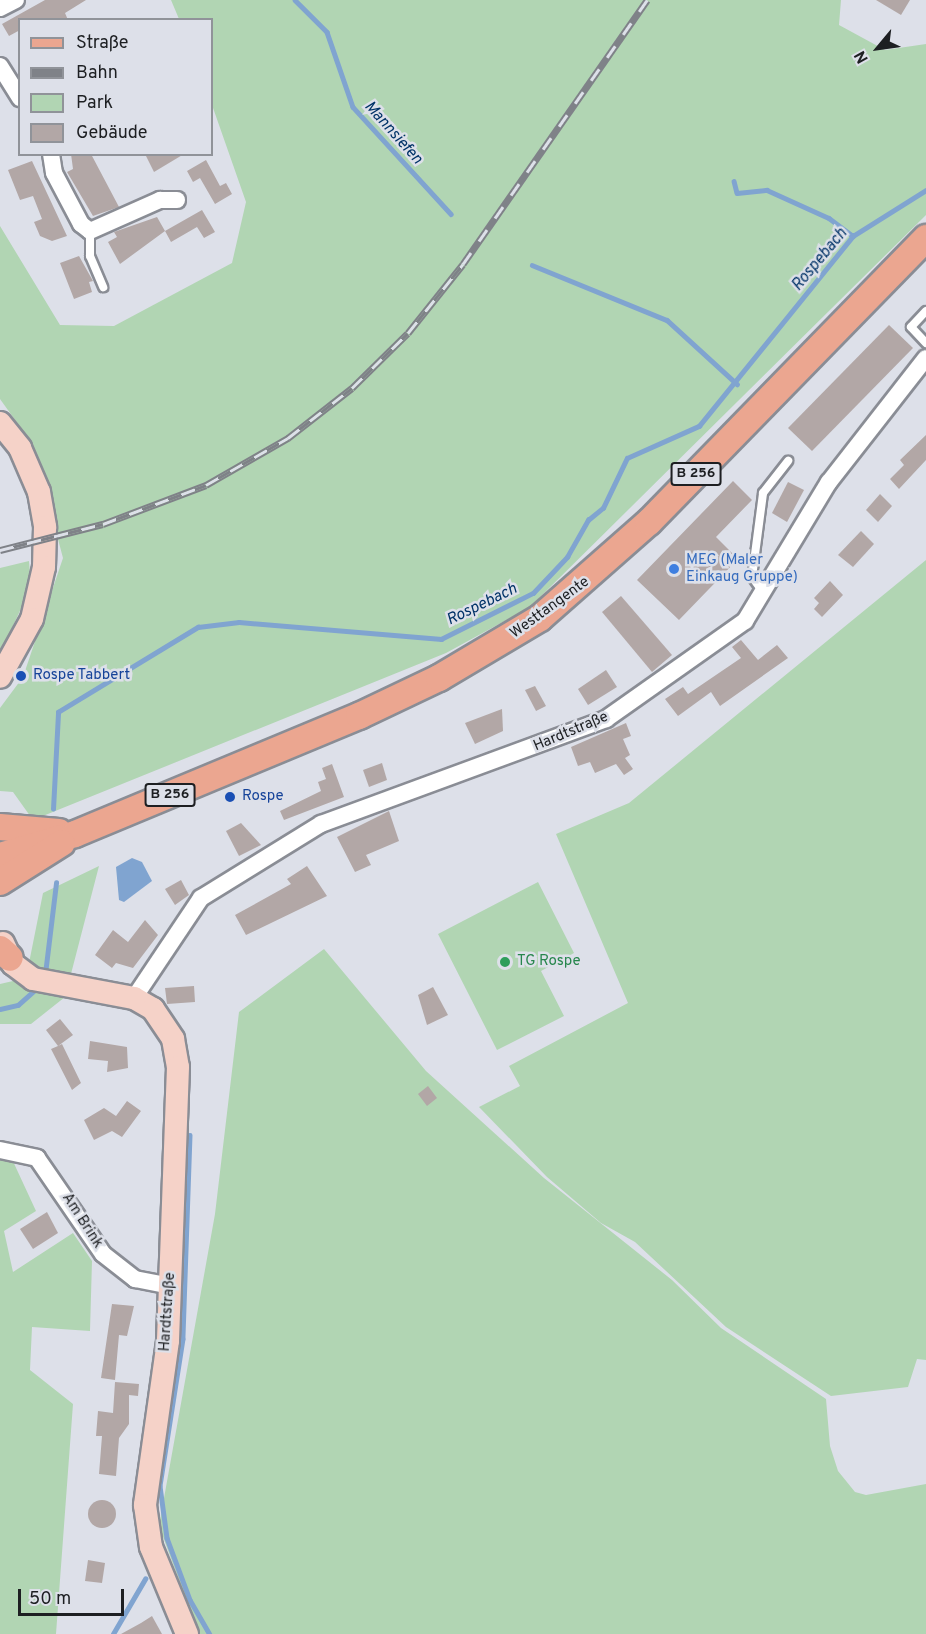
<!DOCTYPE html>
<meta charset="utf-8">
<style>
body{margin:0}
#map{position:relative;width:926px;height:1634px;overflow:hidden;background:#dde0e9;font-family:Overpass,sans-serif}
div>[style]{position:absolute}
[style*='--x']{left:calc(var(--x)*1px);top:calc(var(--y)*1px);width:calc(var(--w)*1px);rotate:calc(var(--a)*1deg)}
.green>*{inset:0;background:#b1d5b3}
.water>*{inset:0;background:#80a4d0}
.stream>*{height:4.5px;margin:-2.25px;padding:0 2.25px;transform-origin:2.25px;border-radius:2.25px;background:#80a4d0}
.building>*{inset:0;background:#b2a7a6}
.round{border-radius:50%}
.roads{filter:drop-shadow(2px 0 #8a8d95) drop-shadow(-2px 0 #8a8d95) drop-shadow(0 2px #8a8d95) drop-shadow(0 -2px #8a8d95)}
.lane>*{height:8px;margin:-4px;padding:0 4px;transform-origin:4px;border-radius:4px;background:#fff}
.street>*{height:16px;margin:-8px;padding:0 8px;transform-origin:8px;border-radius:8px;background:#fff}
.secondary>*{height:22px;margin:-11px;padding:0 11px;transform-origin:11px;border-radius:11px;background:#f5d2c8}
.primary>*{height:26px;margin:-13px;padding:0 13px;transform-origin:13px;border-radius:13px;background:#eba690}
.rail>*{height:7px;margin-top:-3.5px;transform-origin:0;background:repeating-linear-gradient(90deg,#dde0e9 0 14px,#7f8288 0 28px);box-sizing:border-box;border-block:2px solid #7f8288}
.dots>*{width:16px;height:16px;translate:-50% -50%;box-sizing:border-box;border:3px solid #dde0e9;border-radius:50%}
span{translate:-50% -50%;white-space:nowrap;text-align:center;line-height:1.15;-webkit-text-stroke:5px #dde0e9;paint-order:stroke}
.shield-label span{padding:2px 4px;background:#dde0e9;border:2px solid;border-radius:4px;-webkit-text-stroke-width:0}
.shield-label{font-size:14px;color:#1d1f22;font-weight:700}
.shop-label{font-size:15px;color:#366cbe}
.left{translate:0 -50%;text-align:left}
.street-label{font-size:15px;color:#1d1f22}
.transit-label{font-size:15px;color:#164399}
.leisure-label{font-size:15px;color:#27864d}
.water-label{font-size:16px;color:#003267;font-style:italic}
.legend{position:absolute;left:18px;top:18px;width:195px;height:138px;box-sizing:border-box;background:#dde0e9;border:2px solid #909399;margin:0;padding:8px 10px;list-style:none;font-size:18px;color:#1d1f22}
.legend li{display:flex;align-items:center;gap:12px;height:30px}
.legend b{width:30px;border:2px solid #909399}
.north{position:absolute;left:848px;top:18px;width:60px;height:60px;-webkit-text-stroke:4px #dde0e9;paint-order:stroke;rotate:241deg;font-size:16px;font-weight:700;line-height:24px;text-align:center;color:#1d1f22}
.north::after{content:'';display:block;margin:auto;width:21px;height:27px;background:#1d1f22;clip-path:polygon(50% 0,100% 100%,50% 72%,0 100%)}
.scale{position:absolute;left:18px;top:1589px;width:106px;height:27px;box-sizing:border-box;border:3px solid #1d1f22;border-top:0;padding-left:8px;font-size:18px;line-height:21px;white-space:nowrap;color:#1d1f22;-webkit-text-stroke:4px #dde0e9;paint-order:stroke}
</style>
<div id="map">
<div class="green">
<i style="clip-path:polygon(171px 0,841px 0,839px 25px,885px 50px,926px 44px,926px 215px,530px 607px,446px 653px,33px 820px,13px 792px,0 791px,0 708px,23px 677px,63px 558px,33px 445px,0 399px,0 226px,60px 325px,114px 326px,232px 263px,246px 202px,212px 105px,212px 20px,179px 19px)"></i>
<i style="clip-path:polygon(926px 560px,926px 1360px,917px 1359px,908px 1387px,831px 1396px,726px 1327px,635px 1242px,601px 1223px,547px 1177px,479px 1107px,520px 1086px,509px 1066px,628px 1003px,556px 834px,629px 803px)"></i>
<i style="clip-path:polygon(29px 561px,31px 587px,0 654px,0 568px)"></i>
<i style="clip-path:polygon(99px 866px,65px 997px,31px 1024px,0 1024px,0 984px,26px 978px,43px 893px)"></i>
<i style="clip-path:polygon(538px 882px,574px 953px,541px 971px,564px 1016px,497px 1050px,438px 934px)"></i>
<i style="clip-path:polygon(324px 949px,426px 1071px,544px 1178px,672px 1280px,721px 1328px,826px 1399px,830px 1446px,838px 1471px,855px 1492px,866px 1495px,926px 1484px,926px 1634px,199px 1634px,159px 1526px,215px 1214px,239px 1012px)"></i>
<i style="clip-path:polygon(0 1156px,11px 1157px,36px 1211px,4px 1231px,13px 1272px,73px 1233px,92px 1261px,90px 1331px,32px 1327px,30px 1370px,73px 1404px,56px 1634px,0 1634px)"></i>
</div>
<div class="water">
<i style="clip-path:polygon(132px 858px,142px 862px,152px 881px,124px 902px,119px 900px,116px 867px)"></i>
</div>
<div class="stream">
<i style="--x:295;--y:0;--w:45;--a:45"></i>
<i style="--x:327;--y:32;--w:79;--a:70.9"></i>
<i style="--x:353;--y:107;--w:145;--a:47.5"></i>
<i style="--x:734;--y:181;--w:12;--a:76"></i>
<i style="--x:737;--y:193;--w:30;--a:-6"></i>
<i style="--x:767;--y:190;--w:68;--a:24.3"></i>
<i style="--x:829;--y:218;--w:30;--a:37"></i>
<i style="--x:532;--y:265;--w:146;--a:22.2"></i>
<i style="--x:667;--y:320;--w:95;--a:42.4"></i>
<i style="--x:53;--y:809;--w:97;--a:-87"></i>
<i style="--x:58;--y:712;--w:164;--a:-31.3"></i>
<i style="--x:198;--y:627;--w:41;--a:-7"></i>
<i style="--x:239;--y:622;--w:203;--a:4.8"></i>
<i style="--x:441;--y:639;--w:103;--a:-26.6"></i>
<i style="--x:533;--y:593;--w:50;--a:-46.6"></i>
<i style="--x:567;--y:557;--w:43;--a:-60.4"></i>
<i style="--x:588;--y:520;--w:19;--a:-39"></i>
<i style="--x:603;--y:508;--w:55;--a:-64.4"></i>
<i style="--x:627;--y:458;--w:79;--a:-24"></i>
<i style="--x:699;--y:426;--w:245;--a:-51"></i>
<i style="--x:853;--y:236;--w:86;--a:-32.2"></i>
<i style="--x:45;--y:974;--w:92;--a:-83.1"></i>
<i style="--x:0;--y:1009;--w:18;--a:-13"></i>
<i style="--x:18;--y:1005;--w:27;--a:-42"></i>
<i style="--x:190;--y:1135;--w:204;--a:92"></i>
<i style="--x:183;--y:1339;--w:149;--a:98.9"></i>
<i style="--x:160;--y:1486;--w:52;--a:82.3"></i>
<i style="--x:167;--y:1538;--w:66;--a:69.6"></i>
<i style="--x:190;--y:1600;--w:39;--a:60"></i>
<i style="--x:113;--y:1634;--w:64;--a:-59.8"></i>
</div>
<div class="building">
<i style="clip-path:polygon(45px 0,86px 0,65px 13px,68px 20px,20px 20px,20px 30px,9px 36px,2px 24px)"></i>
<i style="clip-path:polygon(876px 0,910px 0,901px 15px)"></i>
<i style="clip-path:polygon(71px 154px,91px 154px,119px 207px,93px 216px,67px 172px,73px 169px)"></i>
<i style="clip-path:polygon(145px 154px,184px 154px,154px 172px)"></i>
<i style="clip-path:polygon(206px 160px,220px 186px,226px 183px,232px 194px,215px 204px,200px 178px,193px 182px,187px 171px)"></i>
<i style="clip-path:polygon(32px 161px,67px 236px,52px 241px,40px 236px,34px 222px,42px 219px,33px 196px,20px 200px,8px 170px)"></i>
<i style="clip-path:polygon(202px 210px,215px 232px,204px 238px,197px 227px,171px 242px,165px 231px)"></i>
<i style="clip-path:polygon(157px 217px,165px 231px,120px 264px,108px 242px,117px 237px,114px 232px)"></i>
<i style="clip-path:polygon(79px 256px,93px 281px,89px 282px,92px 292px,74px 299px,60px 263px)"></i>
<i style="clip-path:polygon(889px 325px,913px 348px,812px 451px,788px 428px)"></i>
<i style="clip-path:polygon(926px 435px,926px 460px,899px 489px,890px 479px,904px 465px,900px 460px)"></i>
<i style="clip-path:polygon(733px 481px,752px 500px,716px 537px,738px 559px,679px 620px,637px 580px)"></i>
<i style="clip-path:polygon(788px 482px,804px 490px,787px 522px,772px 513px)"></i>
<i style="clip-path:polygon(880px 494px,892px 506px,878px 522px,866px 510px)"></i>
<i style="clip-path:polygon(861px 531px,874px 544px,853px 567px,838px 555px)"></i>
<i style="clip-path:polygon(830px 581px,843px 595px,822px 617px,814px 609px,819px 603px,814px 598px)"></i>
<i style="clip-path:polygon(621px 596px,672px 655px,652px 672px,602px 612px)"></i>
<i style="clip-path:polygon(741px 640px,758px 660px,777px 645px,788px 658px,720px 706px,711px 692px,678px 716px,665px 699px,683px 687px,688px 694px,741px 658px,732px 647px)"></i>
<i style="clip-path:polygon(606px 670px,617px 687px,588px 705px,578px 689px)"></i>
<i style="clip-path:polygon(535px 686px,546px 706px,536px 711px,525px 690px)"></i>
<i style="clip-path:polygon(502px 709px,503px 731px,475px 744px,465px 723px)"></i>
<i style="clip-path:polygon(626px 723px,631px 736px,623px 739px,630px 755px,625px 758px,633px 769px,624px 775px,616px 764px,595px 773px,590px 762px,578px 766px,571px 747px)"></i>
<i style="clip-path:polygon(382px 763px,387px 780px,369px 787px,363px 770px)"></i>
<i style="clip-path:polygon(332px 764px,344px 797px,284px 820px,280px 811px,321px 791px,318px 782px,326px 779px,322px 768px)"></i>
<i style="clip-path:polygon(389px 811px,399px 841px,366px 855px,371px 865px,355px 872px,337px 837px)"></i>
<i style="clip-path:polygon(241px 823px,261px 845px,239px 856px,226px 831px)"></i>
<i style="clip-path:polygon(307px 866px,327px 896px,246px 935px,235px 915px,291px 884px,287px 879px)"></i>
<i style="clip-path:polygon(181px 880px,189px 895px,175px 905px,165px 889px)"></i>
<i style="clip-path:polygon(145px 920px,158px 935px,133px 968px,116px 963px,112px 968px,95px 955px,113px 930px,128px 942px)"></i>
<i style="clip-path:polygon(194px 986px,195px 1002px,167px 1004px,165px 988px)"></i>
<i style="clip-path:polygon(433px 987px,448px 1015px,427px 1025px,418px 995px)"></i>
<i style="clip-path:polygon(60px 1019px,73px 1035px,58px 1046px,62px 1044px,81px 1083px,72px 1090px,51px 1049px,58px 1046px,46px 1030px)"></i>
<i style="clip-path:polygon(90px 1041px,127px 1047px,128px 1068px,107px 1072px,108px 1061px,88px 1059px)"></i>
<i style="clip-path:polygon(428px 1086px,437px 1098px,427px 1106px,418px 1094px)"></i>
<i style="clip-path:polygon(127px 1101px,141px 1111px,122px 1137px,112px 1131px,94px 1140px,84px 1120px,104px 1108px,116px 1116px)"></i>
<i style="clip-path:polygon(47px 1212px,58px 1233px,33px 1249px,20px 1229px)"></i>
<i style="clip-path:polygon(112px 1304px,134px 1306px,127px 1336px,119px 1335px,115px 1380px,101px 1378px)"></i>
<i style="clip-path:polygon(115px 1382px,139px 1384px,138px 1396px,129px 1395px,129px 1424px,119px 1438px,116px 1476px,99px 1474px,102px 1436px,96px 1436px,98px 1411px,113px 1413px)"></i>
<i class="round" style="left:88px;top:1500px;width:28px;height:28px"></i>
<i style="clip-path:polygon(88px 1560px,105px 1563px,102px 1583px,85px 1581px)"></i>
<i style="clip-path:polygon(152px 1616px,162px 1634px,121px 1634px,141px 1623px)"></i>
</div>
<div class="roads">
<div class="lane">
<i style="--x:90;--y:231;--w:25;--a:90"></i>
<i style="--x:90;--y:256;--w:34;--a:67"></i>
<i style="--x:926;--y:311;--w:22;--a:133"></i>
<i style="--x:911;--y:327;--w:22;--a:47"></i>
<i style="--x:763;--y:592;--w:19;--a:-126"></i>
<i style="--x:752;--y:577;--w:85;--a:-82.5"></i>
<i style="--x:763;--y:493;--w:41;--a:-52"></i>
</div>
<div class="street">
<i style="--x:0;--y:8;--w:18;--a:-27"></i>
<i style="--x:0;--y:66;--w:38;--a:58"></i>
<i style="--x:51;--y:154;--w:19;--a:81"></i>
<i style="--x:54;--y:173;--w:58;--a:62.1"></i>
<i style="--x:81;--y:224;--w:11;--a:38"></i>
<i style="--x:90;--y:231;--w:77;--a:-23.9"></i>
<i style="--x:160;--y:200;--w:17;--a:0"></i>
<i style="--x:134;--y:998;--w:120;--a:-56.2"></i>
<i style="--x:201;--y:898;--w:141;--a:-31.7"></i>
<i style="--x:321;--y:824;--w:304;--a:-20.2"></i>
<i style="--x:606;--y:719;--w:170;--a:-35.2"></i>
<i style="--x:745;--y:621;--w:162;--a:-58.9"></i>
<i style="--x:829;--y:482;--w:157;--a:-52"></i>
<i style="--x:0;--y:1150;--w:38;--a:12"></i>
<i style="--x:37;--y:1158;--w:116;--a:55.5"></i>
<i style="--x:103;--y:1254;--w:41;--a:38"></i>
<i style="--x:135;--y:1279;--w:36;--a:11"></i>
</div>
<div class="secondary">
<i style="--x:0;--y:423;--w:32;--a:51"></i>
<i style="--x:20;--y:448;--w:48;--a:66.6"></i>
<i style="--x:39;--y:492;--w:36;--a:80"></i>
<i style="--x:45;--y:527;--w:40;--a:91.4"></i>
<i style="--x:44;--y:567;--w:53;--a:103"></i>
<i style="--x:32;--y:619;--w:66;--a:118.9"></i>
<i style="--x:3;--y:943;--w:23;--a:65"></i>
<i style="--x:13;--y:964;--w:25;--a:37"></i>
<i style="--x:33;--y:979;--w:103;--a:10.7"></i>
<i style="--x:134;--y:998;--w:22;--a:30"></i>
<i style="--x:153;--y:1009;--w:36;--a:56"></i>
<i style="--x:173;--y:1039;--w:28;--a:80"></i>
<i style="--x:178;--y:1067;--w:274;--a:92.1"></i>
<i style="--x:168;--y:1341;--w:166;--a:98"></i>
<i style="--x:145;--y:1505;--w:42;--a:81.9"></i>
<i style="--x:151;--y:1547;--w:94;--a:67.5"></i>
</div>
<div class="primary">
<i style="--x:0;--y:827;--w:59;--a:4.8"></i>
<i style="--x:0;--y:856;--w:78;--a:-16.3"></i>
<i style="--x:75;--y:834;--w:308;--a:-22.6"></i>
<i style="--x:359;--y:716;--w:89;--a:-25.4"></i>
<i style="--x:439;--y:678;--w:117;--a:-30.7"></i>
<i style="--x:540;--y:618;--w:145;--a:-41.4"></i>
<i style="--x:649;--y:522;--w:397;--a:-45.7"></i>
<i style="--x:0;--y:882;--w:73;--a:-32.2"></i>
<i style="--x:0;--y:949;--w:13;--a:42"></i>
</div>
</div>
<div class="rail">
<i style="--x:0;--y:550;--w:106;--a:-14.2"></i>
<i style="--x:103;--y:524;--w:110;--a:-20.7"></i>
<i style="--x:206;--y:485;--w:95;--a:-29.8"></i>
<i style="--x:288;--y:438;--w:81;--a:-38"></i>
<i style="--x:352;--y:388;--w:78;--a:-44.5"></i>
<i style="--x:408;--y:333;--w:88;--a:-51.4"></i>
<i style="--x:463;--y:264;--w:322;--a:-55.1"></i>
</div>
<div class="dots">
<i style="left:674px;top:569px;background:#3f7fe0"></i>
<i style="left:21px;top:676px;background:#1a4fb4"></i>
<i style="left:230px;top:797px;background:#1a4fb4"></i>
<i style="left:505px;top:962px;background:#2e9e5b"></i>
</div>
<div class="shield-label">
<span style="left:696px;top:474px">B 256</span>
<span style="left:170px;top:795px">B 256</span>
</div>
<div class="shop-label">
<span class="left" style="left:686px;top:569px">MEG (Maler<br>Einkaug Gruppe)</span>
</div>
<div class="street-label">
<span style="left:550px;top:608px;rotate:-36deg">Westtangente</span>
<span style="left:571px;top:732px;rotate:-23deg">Hardtstraße</span>
<span style="left:82px;top:1221px;rotate:57deg">Am Brink</span>
<span style="left:168px;top:1312px;rotate:-86deg">Hardtstraße</span>
</div>
<div class="transit-label">
<span class="left" style="left:33px;top:676px">Rospe Tabbert</span>
<span class="left" style="left:242px;top:797px">Rospe</span>
</div>
<div class="leisure-label">
<span class="left" style="left:517px;top:962px">TG Rospe</span>
</div>
<div class="water-label">
<span style="left:393px;top:133px;rotate:48deg">Mannsiefen</span>
<span style="left:820px;top:260px;rotate:-50deg">Rospebach</span>
<span style="left:482px;top:605px;rotate:-26deg">Rospebach</span>
</div>
<ul class="legend">
<li><b style="height:8px;background:#eba690"></b>Straße</li>
<li><b style="height:8px;background:#7f8288"></b>Bahn</li>
<li><b style="height:16px;background:#b1d5b3"></b>Park</li>
<li><b style="height:16px;background:#b2a7a6"></b>Gebäude</li>
</ul>
<div class="north">N</div>
<div class="scale">50 m</div>
</div>
